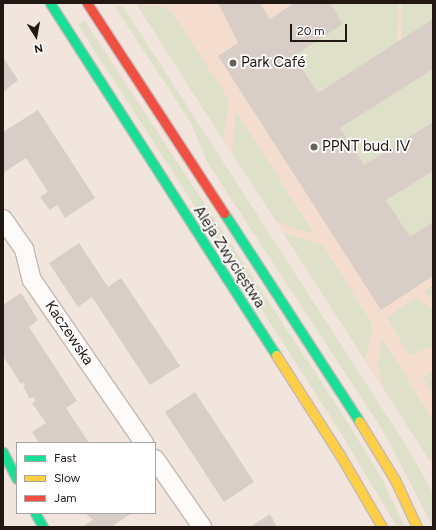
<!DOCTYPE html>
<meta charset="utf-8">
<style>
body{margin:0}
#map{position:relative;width:436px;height:530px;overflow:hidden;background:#f2e5dd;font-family:Figtree,sans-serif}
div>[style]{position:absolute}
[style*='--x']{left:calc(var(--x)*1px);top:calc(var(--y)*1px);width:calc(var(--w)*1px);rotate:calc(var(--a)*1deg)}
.built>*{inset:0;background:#f4ddcf}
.green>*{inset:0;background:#dee0ca}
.building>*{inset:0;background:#d8cec7}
.roads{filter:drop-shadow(1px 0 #c4bab4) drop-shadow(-1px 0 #c4bab4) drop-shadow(0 1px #c4bab4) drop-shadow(0 -1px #c4bab4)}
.street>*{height:18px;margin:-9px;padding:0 9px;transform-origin:9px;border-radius:9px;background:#fdfbfa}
.fast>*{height:9px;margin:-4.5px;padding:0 4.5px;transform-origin:4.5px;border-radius:4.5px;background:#16e098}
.slow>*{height:9px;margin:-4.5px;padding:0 4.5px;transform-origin:4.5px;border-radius:4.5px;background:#ffcf43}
.jam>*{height:9px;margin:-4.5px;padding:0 4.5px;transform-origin:4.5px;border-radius:4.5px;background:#f24e42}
.dots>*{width:11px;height:11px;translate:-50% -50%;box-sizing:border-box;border:2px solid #fff;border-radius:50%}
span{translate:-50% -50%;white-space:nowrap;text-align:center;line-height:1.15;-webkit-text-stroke:3.5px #fff;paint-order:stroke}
.poi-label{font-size:15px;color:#211813}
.left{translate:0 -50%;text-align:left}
.street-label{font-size:15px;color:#211813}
.frame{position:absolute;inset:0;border:4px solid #211813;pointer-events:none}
.legend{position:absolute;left:16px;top:442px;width:140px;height:72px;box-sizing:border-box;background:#fff;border:1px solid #a6a3a1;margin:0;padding:5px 7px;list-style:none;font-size:12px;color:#211813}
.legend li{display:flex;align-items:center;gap:8px;height:20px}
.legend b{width:20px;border:1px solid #a6a3a1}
.north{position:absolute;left:16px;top:16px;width:40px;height:40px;-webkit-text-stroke:3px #fff;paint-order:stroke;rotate:169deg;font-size:11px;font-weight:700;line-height:16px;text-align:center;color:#211813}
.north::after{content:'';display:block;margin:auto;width:14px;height:18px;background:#211813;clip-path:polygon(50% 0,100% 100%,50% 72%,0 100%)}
.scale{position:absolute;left:290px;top:24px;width:57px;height:18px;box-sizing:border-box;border:2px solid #211813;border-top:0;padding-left:5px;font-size:12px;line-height:14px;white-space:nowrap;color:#211813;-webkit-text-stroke:3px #fff;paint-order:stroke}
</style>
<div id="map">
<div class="built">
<i style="clip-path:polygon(136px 3px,433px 3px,433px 467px,427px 457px)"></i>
</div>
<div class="green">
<i style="clip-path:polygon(330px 3px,398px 3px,397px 43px,318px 93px,294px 56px,343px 24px)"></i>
<i style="clip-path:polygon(402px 3px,433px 3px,433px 19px,401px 40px)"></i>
<i style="clip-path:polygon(119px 5px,124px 8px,407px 447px,433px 493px,433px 527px,385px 434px,207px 162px,191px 123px,115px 7px)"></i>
<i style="clip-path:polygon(137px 5px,164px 7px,173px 14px,229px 100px,223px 140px)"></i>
<i style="clip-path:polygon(85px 21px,348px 423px,383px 481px,405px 527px,397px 527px,339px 430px,78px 25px)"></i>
<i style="clip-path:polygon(433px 69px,433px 122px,364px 165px,340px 128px)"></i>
<i style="clip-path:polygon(236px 111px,315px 235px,277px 222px,232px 154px)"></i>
<i style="clip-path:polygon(433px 171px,433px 222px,410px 237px,386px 200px)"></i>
<i style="clip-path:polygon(283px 233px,323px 245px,371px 322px,372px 330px,365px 360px)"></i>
<i style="clip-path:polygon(433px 285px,433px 300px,424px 292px)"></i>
<i style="clip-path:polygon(416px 298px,433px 310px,433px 346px,409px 355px,387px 317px)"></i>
<i style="clip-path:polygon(382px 338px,433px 421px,433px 460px,427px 457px,384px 389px,378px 367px)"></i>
<i style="clip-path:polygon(433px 372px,433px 394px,423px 377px)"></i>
</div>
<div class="building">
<i style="clip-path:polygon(218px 3px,260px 3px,270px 19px,294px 3px,330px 3px,343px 24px,294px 56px,318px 93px,433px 19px,433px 69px,340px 128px,364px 165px,433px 122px,433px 171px,386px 200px,410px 237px,433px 222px,433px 276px,381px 310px,218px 56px,238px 43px)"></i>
<i style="clip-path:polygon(3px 57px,18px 80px,3px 92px)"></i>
<i style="clip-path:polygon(38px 110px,95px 198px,65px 218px,57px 205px,50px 210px,44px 203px,40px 197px,48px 192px,26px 158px,3px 173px,3px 132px)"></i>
<i style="clip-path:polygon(79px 243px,108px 287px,121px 278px,180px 366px,150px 385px,92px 297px,78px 307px,49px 263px)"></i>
<i style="clip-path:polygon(21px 293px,38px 320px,29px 327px,77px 401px,66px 408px,89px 443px,39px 443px,32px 432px,46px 423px,32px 403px,35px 401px,33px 397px,30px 399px,23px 387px,25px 386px,23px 382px,21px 384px,3px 356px,3px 305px)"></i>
<i style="clip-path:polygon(195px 392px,254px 482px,224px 502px,165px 412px)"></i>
<i style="clip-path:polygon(85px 513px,132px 513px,111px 527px,82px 527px,93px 520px)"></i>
<i style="clip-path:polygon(270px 514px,277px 527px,250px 527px)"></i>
</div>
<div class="roads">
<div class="street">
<i style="--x:3;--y:219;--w:37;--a:55"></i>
<i style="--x:24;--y:249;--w:32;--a:76"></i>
<i style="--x:32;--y:280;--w:198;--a:55.5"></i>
<i style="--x:155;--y:459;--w:83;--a:55.3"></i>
</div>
<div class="fast">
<i style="--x:50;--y:3;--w:418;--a:57.3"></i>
<i style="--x:224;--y:213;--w:248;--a:57"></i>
<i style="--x:3;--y:452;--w:30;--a:63"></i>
<i style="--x:35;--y:513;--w:16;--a:60"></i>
</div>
<div class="slow">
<i style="--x:276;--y:355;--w:119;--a:57.4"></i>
<i style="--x:340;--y:455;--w:83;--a:59.7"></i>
<i style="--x:359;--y:421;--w:69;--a:58.6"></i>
<i style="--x:395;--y:480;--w:52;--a:64.9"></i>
</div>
<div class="jam">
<i style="--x:87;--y:3;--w:251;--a:56.9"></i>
</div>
</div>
<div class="dots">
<i style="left:233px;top:63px;background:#6a605a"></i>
<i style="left:314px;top:147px;background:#6a605a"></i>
</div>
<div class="poi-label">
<span class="left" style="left:241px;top:63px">Park Café</span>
<span class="left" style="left:322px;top:147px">PPNT bud. IV</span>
</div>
<div class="street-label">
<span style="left:229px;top:257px;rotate:57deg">Aleja Zwycięstwa</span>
<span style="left:69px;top:333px;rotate:56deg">Kaczewska</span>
</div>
<div class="frame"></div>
<ul class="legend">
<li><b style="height:5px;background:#16e098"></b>Fast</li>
<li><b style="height:5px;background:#ffcf43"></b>Slow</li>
<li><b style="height:5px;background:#f24e42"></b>Jam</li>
</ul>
<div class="north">N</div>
<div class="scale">20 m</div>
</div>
